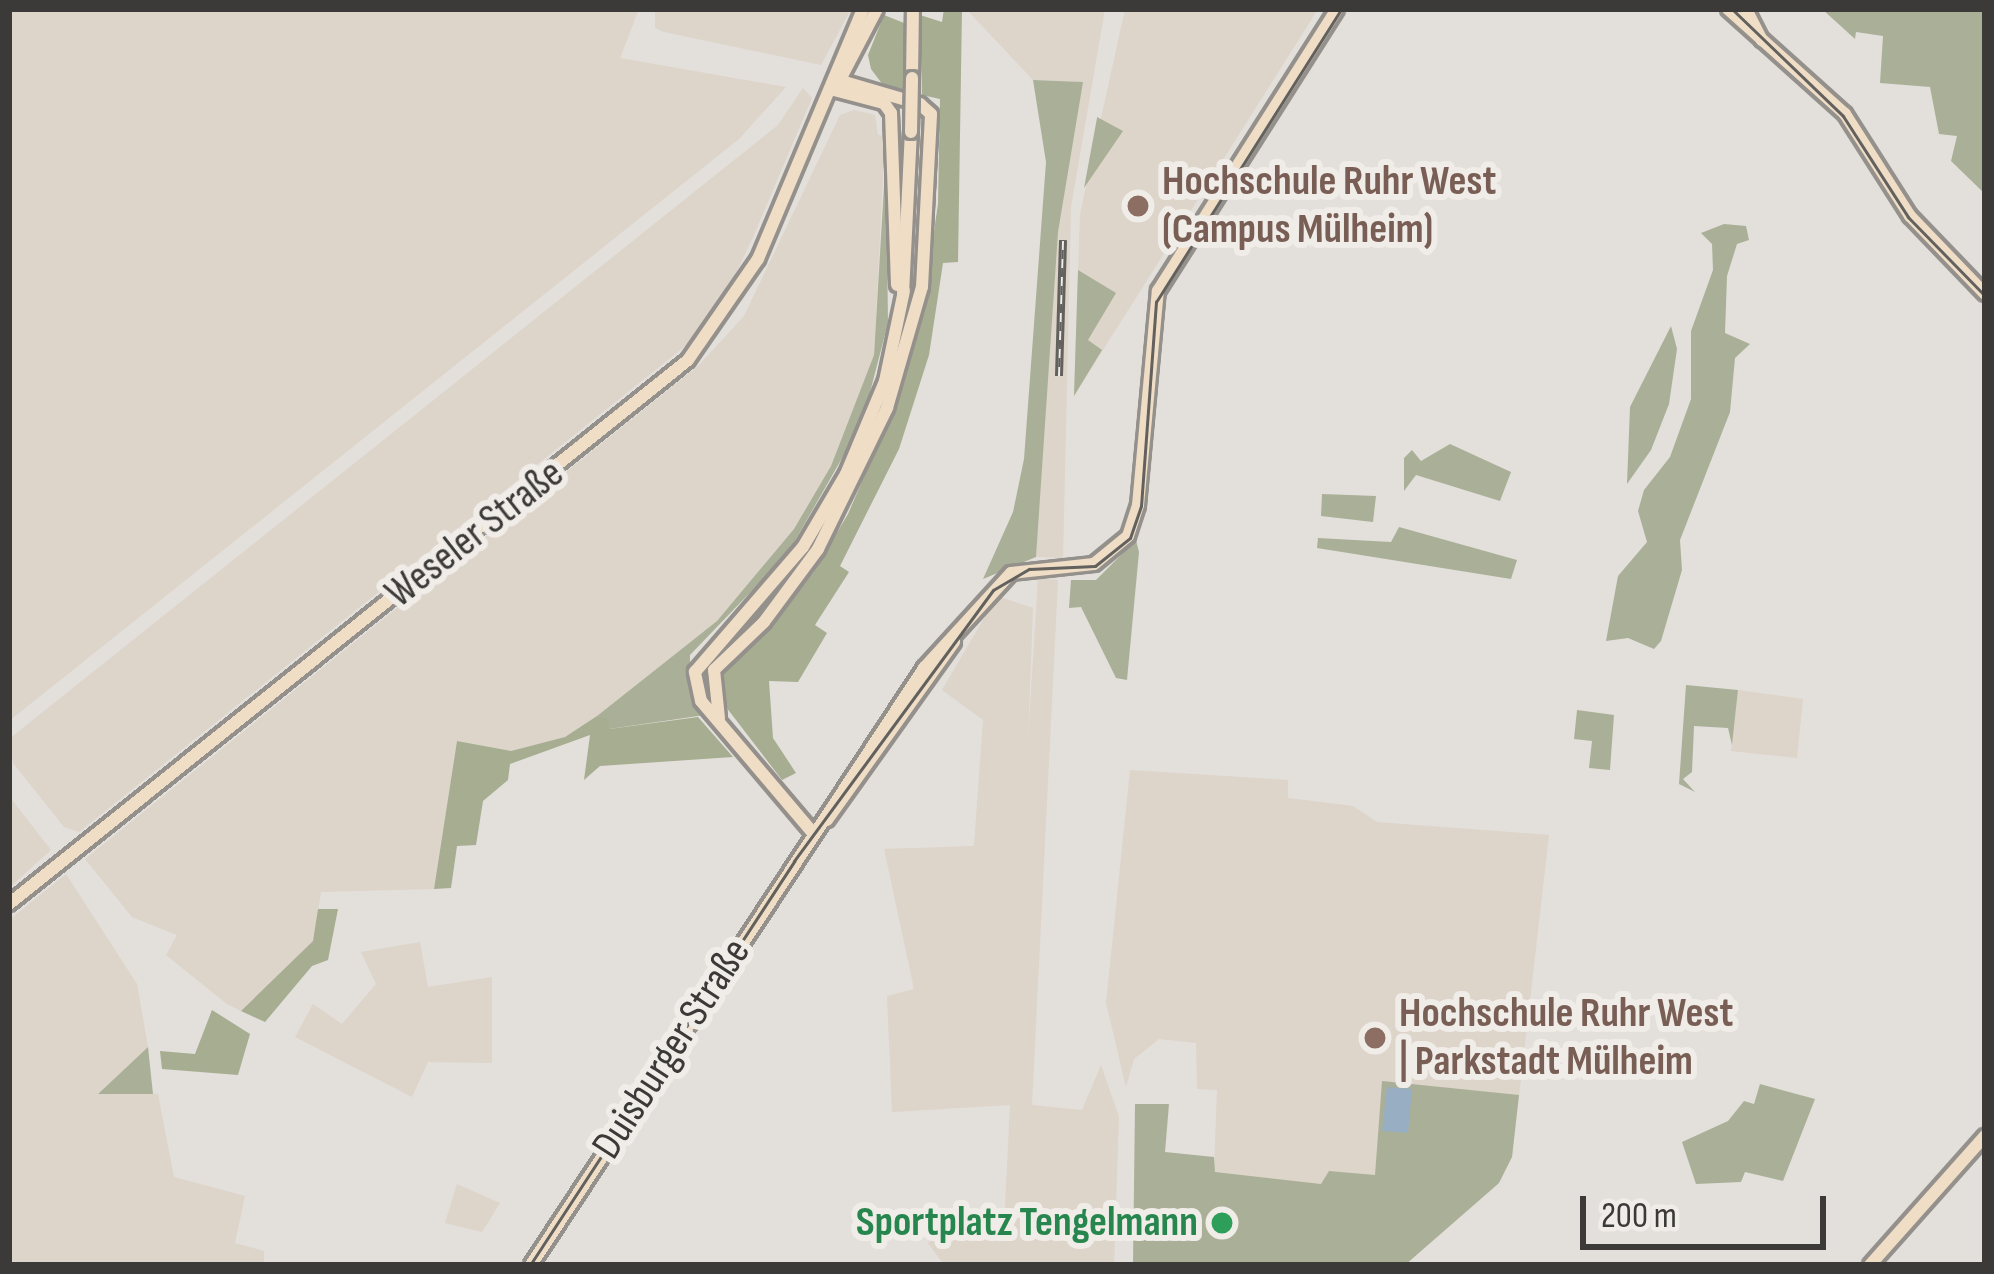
<!DOCTYPE html>
<meta charset="utf-8">
<style>
body{margin:0}
#map{position:relative;width:1994px;height:1274px;overflow:hidden;background:#e3dfdb;font-family:"Sofia Sans Condensed",sans-serif}
div>[style]{position:absolute}
[style*='--x']{left:calc(var(--x)*1px);top:calc(var(--y)*1px);width:calc(var(--w)*1px);rotate:calc(var(--a)*1deg)}
.built>*{inset:0;background:#ddd4ca}
.green>*{inset:0;background:#aab097}
.forest>*{inset:0;background:#a7ad91}
.water>*{inset:0;background:#97aec3}
.roads{filter:drop-shadow(3px 0 #94908c) drop-shadow(-3px 0 #94908c) drop-shadow(0 3px #94908c) drop-shadow(0 -3px #94908c)}
.secondary>*{height:12px;margin:-6px;padding:0 6px;transform-origin:6px;border-radius:6px;background:#efddc6}
.tram>*{height:3px;margin:-1.5px;padding:0 1.5px;transform-origin:1.5px;border-radius:1.5px;background:#62615e}
.rail>*{height:8px;margin-top:-4px;transform-origin:0;background:repeating-linear-gradient(90deg,#f0ece8 0 9px,#62615e 0 18px);box-sizing:border-box;border-block:3px solid #62615e}
.bridges{filter:drop-shadow(3px 0 #94908c) drop-shadow(-3px 0 #94908c) drop-shadow(0 3px #94908c) drop-shadow(0 -3px #94908c)}
.secondary-bridge>*{height:12px;margin:-6px;padding:0 6px;transform-origin:6px;border-radius:6px;background:#efddc6}
.dots>*{width:33px;height:33px;translate:-50% -50%;box-sizing:border-box;border:6px solid #f0ece8;border-radius:50%}
span{translate:-50% -50%;white-space:nowrap;text-align:center;line-height:1.15;-webkit-text-stroke:12px #f0ece8;paint-order:stroke}
.education-label{font-size:42px;color:#785e54;font-weight:700}
.left{translate:0 -50%;text-align:left}
.street-label{font-size:42px;color:#3b3a38}
.leisure-label{font-size:42px;color:#27864d;font-weight:700}
.right{translate:-100% -50%;text-align:right}
.frame{position:absolute;inset:0;border:12px solid #3b3a38;pointer-events:none}
.scale{position:absolute;left:1580px;top:1196px;width:246px;height:54px;box-sizing:border-box;border:6px solid #3b3a38;border-top:0;padding-left:15px;font-size:36px;line-height:42px;white-space:nowrap;color:#3b3a38;-webkit-text-stroke:9px #f0ece8;paint-order:stroke}
</style>
<div id="map">
<div class="built">
<i style="clip-path:polygon(9px 9px,639px 9px,620px 58px,786px 87px,739px 139px,9px 721px)"></i>
<i style="clip-path:polygon(655px 9px,851px 9px,821px 65px,664px 32px,655px 28px)"></i>
<i style="clip-path:polygon(966px 9px,1105px 9px,1071px 207px,1063px 558px,1036px 557px,1039px 460px,1054px 222px,1083px 82px,1033px 80px)"></i>
<i style="clip-path:polygon(1125px 9px,1318px 9px,1074px 396px,1080px 214px)"></i>
<i style="clip-path:polygon(803px 88px,812px 98px,753px 237px,726px 294px,689px 343px,79px 832px,64px 827px,13px 763px,9px 739px,778px 125px)"></i>
<i style="clip-path:polygon(854px 110px,875px 115px,878px 135px,885px 136px,874px 355px,831px 466px,795px 529px,717px 621px,597px 716px,565px 737px,511px 751px,457px 741px,434px 889px,321px 892px,313px 941px,241px 1011px,227px 1004px,166px 955px,177px 935px,132px 917px,85px 859px,699px 365px,744px 316px,840px 115px)"></i>
<i style="clip-path:polygon(1038px 578px,1058px 580px,1032px 1105px,1082px 1110px,1101px 1065px,1119px 1117px,1114px 1265px,944px 1265px,928px 1243px,948px 1228px,1004px 1228px,1010px 1105px,892px 1112px,887px 996px,914px 989px,884px 849px,974px 846px,983px 720px,942px 690px,997px 596px,1033px 608px,1028px 740px)"></i>
<i style="clip-path:polygon(1738px 690px,1803px 699px,1797px 758px,1731px 751px)"></i>
<i style="clip-path:polygon(1130px 770px,1288px 780px,1288px 798px,1353px 806px,1377px 822px,1549px 835px,1512px 1157px,1497px 1185px,1405px 1265px,1311px 1265px,1214px 1172px,1217px 1090px,1197px 1089px,1196px 1043px,1159px 1039px,1134px 1059px,1126px 1087px,1106px 1003px)"></i>
<i style="clip-path:polygon(9px 796px,51px 850px,9px 888px)"></i>
<i style="clip-path:polygon(66px 874px,137px 984px,148px 1047px,99px 1093px,158px 1094px,174px 1177px,245px 1196px,235px 1243px,264px 1251px,264px 1265px,9px 1265px,9px 920px)"></i>
<i style="clip-path:polygon(420px 942px,428px 987px,492px 977px,492px 1063px,428px 1062px,412px 1097px,295px 1037px,313px 1004px,342px 1024px,376px 984px,361px 952px)"></i>
<i style="clip-path:polygon(457px 1184px,500px 1203px,482px 1232px,445px 1223px)"></i>
</div>
<div class="green">
<i style="clip-path:polygon(1822px 9px,1985px 9px,1985px 194px,1951px 161px,1957px 136px,1939px 134px,1930px 87px,1880px 83px,1883px 36px,1856px 32px,1855px 39px)"></i>
<i style="clip-path:polygon(1033px 80px,1083px 82px,1058px 232px,1036px 557px,983px 579px,1013px 512px,1024px 459px,1046px 162px)"></i>
<i style="clip-path:polygon(1097px 117px,1123px 131px,1084px 188px,1097px 118px)"></i>
<i style="clip-path:polygon(886px 152px,888px 323px,862px 423px,788px 553px,690px 655px,690px 685px,705px 715px,609px 729px,608px 720px,597px 716px,717px 621px,794px 529px,831px 466px,874px 355px)"></i>
<i style="clip-path:polygon(1724px 224px,1746px 226px,1749px 240px,1737px 244px,1727px 276px,1725px 333px,1750px 344px,1735px 358px,1730px 412px,1680px 540px,1682px 570px,1661px 641px,1654px 649px,1628px 638px,1606px 641px,1618px 576px,1647px 542px,1638px 511px,1644px 490px,1670px 457px,1691px 399px,1691px 331px,1713px 270px,1712px 244px,1701px 233px)"></i>
<i style="clip-path:polygon(1078px 270px,1116px 293px,1088px 340px,1102px 350px,1074px 396px)"></i>
<i style="clip-path:polygon(1671px 326px,1677px 349px,1669px 404px,1651px 450px,1627px 484px,1630px 407px)"></i>
<i style="clip-path:polygon(1450px 444px,1511px 472px,1500px 501px,1416px 475px,1404px 491px,1404px 458px,1412px 450px,1421px 461px)"></i>
<i style="clip-path:polygon(1322px 494px,1376px 496px,1373px 522px,1321px 516px)"></i>
<i style="clip-path:polygon(1399px 527px,1517px 560px,1511px 579px,1317px 548px,1318px 538px,1391px 542px)"></i>
<i style="clip-path:polygon(1136px 540px,1139px 552px,1127px 680px,1116px 678px,1081px 607px,1069px 608px,1071px 580px,1096px 580px)"></i>
<i style="clip-path:polygon(1686px 685px,1738px 690px,1732px 745px,1728px 728px,1694px 726px,1692px 772px,1683px 779px,1695px 792px,1679px 784px)"></i>
<i style="clip-path:polygon(1577px 710px,1614px 715px,1610px 770px,1589px 768px,1592px 741px,1574px 739px)"></i>
<i style="clip-path:polygon(148px 1047px,153px 1094px,98px 1094px,114px 1079px)"></i>
<i style="clip-path:polygon(1382px 1081px,1519px 1095px,1512px 1157px,1499px 1183px,1405px 1265px,1133px 1265px,1135px 1104px,1169px 1104px,1165px 1152px,1214px 1157px,1215px 1172px,1321px 1184px,1329px 1171px,1375px 1175px)"></i>
<i style="clip-path:polygon(1760px 1084px,1815px 1099px,1783px 1181px,1745px 1172px,1741px 1182px,1696px 1184px,1682px 1142px,1728px 1121px,1744px 1101px,1754px 1104px)"></i>
</div>
<div class="forest">
<i style="clip-path:polygon(944px 9px,962px 9px,958px 262px,943px 263px,929px 355px,899px 449px,840px 566px,849px 572px,815px 625px,827px 633px,798px 682px,769px 681px,773px 738px,796px 773px,782px 780px,723px 703px,720px 679px,813px 573px,848px 514px,902px 389px,920px 326px,938px 204px,940px 99px,922px 95px,920px 15px,942px 22px)"></i>
<i style="clip-path:polygon(884px 15px,904px 23px,906px 90px,883px 85px,871px 69px,868px 55px)"></i>
<i style="clip-path:polygon(597px 716px,609px 719px,609px 729px,698px 717px,733px 757px,600px 766px,584px 780px,590px 735px,510px 764px,508px 780px,483px 801px,476px 845px,457px 846px,451px 888px,434px 889px,457px 741px,511px 751px,565px 737px)"></i>
<i style="clip-path:polygon(318px 909px,338px 909px,328px 960px,312px 966px,265px 1022px,241px 1011px,313px 941px)"></i>
<i style="clip-path:polygon(212px 1010px,250px 1034px,238px 1075px,162px 1069px,160px 1051px,195px 1054px)"></i>
</div>
<div class="water">
<i style="clip-path:polygon(1387px 1087px,1412px 1089px,1408px 1133px,1382px 1131px)"></i>
</div>
<div class="roads">
<div class="secondary">
<i style="--x:1728;--y:9;--w:157;--a:41.9"></i>
<i style="--x:1845;--y:114;--w:121;--a:57.5"></i>
<i style="--x:1910;--y:216;--w:108;--a:46.1"></i>
<i style="--x:1746;--y:9;--w:35;--a:63"></i>
<i style="--x:843;--y:74;--w:73;--a:-62.4"></i>
<i style="--x:912;--y:78;--w:69;--a:-89.2"></i>
<i style="--x:834;--y:90;--w:52;--a:14.6"></i>
<i style="--x:884;--y:103;--w:12;--a:55"></i>
<i style="--x:891;--y:113;--w:172;--a:88"></i>
<i style="--x:903;--y:294;--w:162;--a:-87.2"></i>
<i style="--x:719;--y:718;--w:48;--a:-95.9"></i>
<i style="--x:714;--y:670;--w:69;--a:-43.8"></i>
<i style="--x:764;--y:622;--w:91;--a:-53.5"></i>
<i style="--x:818;--y:549;--w:157;--a:-63.9"></i>
<i style="--x:887;--y:408;--w:126;--a:-73.9"></i>
<i style="--x:922;--y:287;--w:173;--a:-87"></i>
<i style="--x:931;--y:114;--w:15;--a:-138"></i>
<i style="--x:920;--y:104;--w:85;--a:-163.7"></i>
<i style="--x:827;--y:820;--w:219;--a:-54.5"></i>
<i style="--x:813;--y:833;--w:173;--a:-130.3"></i>
<i style="--x:701;--y:701;--w:30;--a:-102"></i>
<i style="--x:695;--y:672;--w:165;--a:-49.2"></i>
<i style="--x:803;--y:547;--w:85;--a:-59.5"></i>
<i style="--x:846;--y:474;--w:101;--a:-67.2"></i>
<i style="--x:885;--y:381;--w:92;--a:-78.1"></i>
<i style="--x:9;--y:904;--w:870;--a:-38.7"></i>
<i style="--x:688;--y:360;--w:123;--a:-55.3"></i>
<i style="--x:758;--y:259;--w:271;--a:-67.2"></i>
<i style="--x:531;--y:1265;--w:715;--a:-56.64"></i>
<i style="--x:924;--y:668;--w:129;--a:-47.5"></i>
<i style="--x:1011;--y:573;--w:83;--a:-6.2"></i>
<i style="--x:1094;--y:564;--w:44;--a:-39.5"></i>
<i style="--x:1128;--y:536;--w:33;--a:-72"></i>
<i style="--x:1138;--y:505;--w:215;--a:-84.7"></i>
<i style="--x:1158;--y:291;--w:334;--a:-57.6"></i>
<i style="--x:1870;--y:1265;--w:173;--a:-48.3"></i>
</div>
</div>
<div class="tram">
<i style="--x:1732;--y:9;--w:154;--a:43.9"></i>
<i style="--x:1843;--y:116;--w:120;--a:57.2"></i>
<i style="--x:1908;--y:217;--w:110;--a:45.7"></i>
<i style="--x:530;--y:1265;--w:483;--a:-56.8"></i>
<i style="--x:794;--y:861;--w:336;--a:-53.7"></i>
<i style="--x:993;--y:590;--w:42;--a:-30.3"></i>
<i style="--x:1029;--y:569;--w:66;--a:-2.6"></i>
<i style="--x:1095;--y:566;--w:45;--a:-38.7"></i>
<i style="--x:1130;--y:538;--w:34;--a:-71"></i>
<i style="--x:1141;--y:506;--w:205;--a:-85.8"></i>
<i style="--x:1156;--y:302;--w:347;--a:-57.7"></i>
</div>
<div class="rail">
<i style="--x:1059;--y:376;--w:136;--a:-88.3"></i>
</div>
<div class="bridges">
<div class="secondary-bridge">
<i style="--x:911;--y:132;--w:54;--a:-88.9"></i>
</div>
</div>
<div class="dots">
<i style="left:1138px;top:206px;background:#8d6e63"></i>
<i style="left:1375px;top:1038px;background:#8d6e63"></i>
<i style="left:1222px;top:1223px;background:#2e9e5b"></i>
</div>
<div class="education-label">
<span class="left" style="left:1162px;top:206px">Hochschule Ruhr West<br>(Campus Mülheim)</span>
<span class="left" style="left:1399px;top:1038px">Hochschule Ruhr West<br>| Parkstadt Mülheim</span>
</div>
<div class="street-label">
<span style="left:475px;top:534px;rotate:-38deg">Weseler Straße</span>
<span style="left:672px;top:1049px;rotate:-57deg">Duisburger Straße</span>
</div>
<div class="leisure-label">
<span class="right" style="left:1198px;top:1223px">Sportplatz Tengelmann</span>
</div>
<div class="frame"></div>
<div class="scale">200 m</div>
</div>
